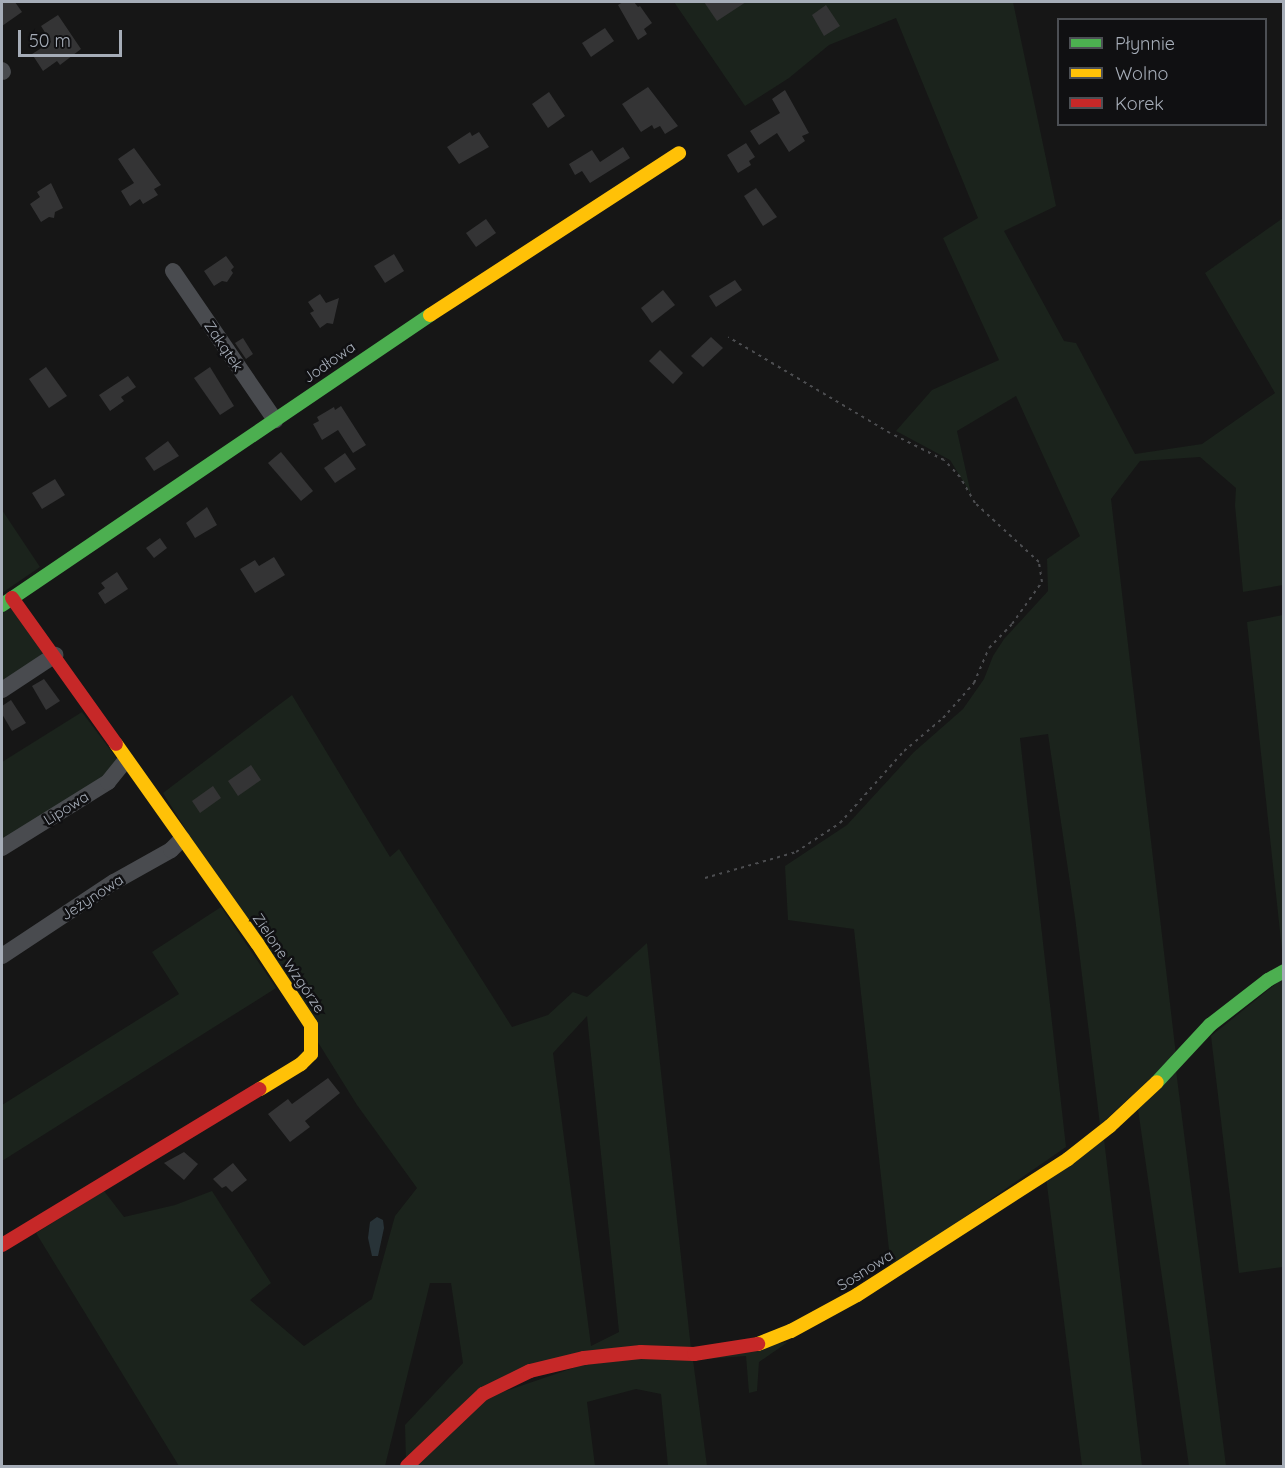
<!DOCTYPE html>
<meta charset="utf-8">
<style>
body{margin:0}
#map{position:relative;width:1285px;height:1468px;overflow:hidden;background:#161616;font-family:Quicksand,sans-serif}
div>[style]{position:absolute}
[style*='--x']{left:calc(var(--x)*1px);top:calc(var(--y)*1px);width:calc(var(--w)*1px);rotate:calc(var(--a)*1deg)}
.green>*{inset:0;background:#1b231c}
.water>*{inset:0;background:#283338}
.building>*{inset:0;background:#343435}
.path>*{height:2px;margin-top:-1px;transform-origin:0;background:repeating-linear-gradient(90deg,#4c4d50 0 3px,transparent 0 7.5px)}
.street>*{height:16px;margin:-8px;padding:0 8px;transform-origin:8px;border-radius:8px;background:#494b4f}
.fast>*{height:14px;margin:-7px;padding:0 7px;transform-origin:7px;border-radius:7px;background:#4caf50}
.slow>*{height:14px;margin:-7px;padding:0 7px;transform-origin:7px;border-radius:7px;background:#ffc107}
.jam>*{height:14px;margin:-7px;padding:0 7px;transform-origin:7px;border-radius:7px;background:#c62828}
span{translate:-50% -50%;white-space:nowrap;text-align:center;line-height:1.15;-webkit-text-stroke:5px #101012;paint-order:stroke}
.street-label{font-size:15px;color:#a6adb8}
.frame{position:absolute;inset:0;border:3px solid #a6adb8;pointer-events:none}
.legend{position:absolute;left:1057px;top:18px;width:210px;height:108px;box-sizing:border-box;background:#101012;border:2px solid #4c4f54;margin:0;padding:8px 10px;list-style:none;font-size:18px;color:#a6adb8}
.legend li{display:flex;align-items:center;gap:12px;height:30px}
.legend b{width:30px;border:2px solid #4c4f54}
.scale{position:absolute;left:18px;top:30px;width:104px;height:27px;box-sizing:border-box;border:3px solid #a6adb8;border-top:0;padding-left:8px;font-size:18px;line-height:21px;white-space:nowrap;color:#a6adb8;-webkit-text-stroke:4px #101012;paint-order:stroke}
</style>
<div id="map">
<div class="green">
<i style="clip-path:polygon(674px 2px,1013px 2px,1056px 206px,1004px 231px,1064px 341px,1076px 343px,1135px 454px,1202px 444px,1275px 393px,1205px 273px,1283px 218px,1283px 585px,1243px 592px,1235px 505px,1236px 488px,1200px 457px,1140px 461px,1111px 499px,1176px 1055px,1100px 1125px,1075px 917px,1048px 734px,1020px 738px,1066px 1147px,891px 1268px,854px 929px,788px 920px,785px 866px,847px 825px,914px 752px,963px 709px,984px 679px,993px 656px,1004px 639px,1048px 591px,1047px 559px,1080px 536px,1016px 396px,957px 431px,971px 494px,950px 460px,896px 431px,932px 390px,999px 360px,943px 238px,978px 218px,896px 18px,829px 45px,789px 78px,745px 106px)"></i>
<i style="clip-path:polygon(2px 510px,40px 567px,2px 593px)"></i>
<i style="clip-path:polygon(12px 605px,43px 653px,2px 686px,2px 611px)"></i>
<i style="clip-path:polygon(1283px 615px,1283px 960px,1247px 622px)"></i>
<i style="clip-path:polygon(evenodd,292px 695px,390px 857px,399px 849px,512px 1027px,548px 1015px,573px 992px,587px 997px,647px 943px,691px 1349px,519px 1371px,406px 1461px,405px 1425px,463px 1363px,451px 1283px,430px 1283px,385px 1466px,179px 1466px,36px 1233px,104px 1191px,124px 1217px,175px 1205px,212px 1191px,271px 1283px,250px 1300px,304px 1346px,372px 1299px,395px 1216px,417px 1188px,357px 1105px,163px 793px,292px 695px,587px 1016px,619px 1332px,591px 1346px,553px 1053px,587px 1016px)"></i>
<i style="clip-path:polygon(82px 712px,118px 760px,105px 778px,2px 843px,2px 762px)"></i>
<i style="clip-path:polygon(221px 907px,276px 988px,2px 1161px,2px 1105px,179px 994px,152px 952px)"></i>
<i style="clip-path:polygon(1283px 978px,1283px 1267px,1239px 1273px,1211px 1036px)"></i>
<i style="clip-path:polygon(1176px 1070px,1226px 1466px,1189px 1466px,1138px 1109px)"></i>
<i style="clip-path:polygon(1104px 1139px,1142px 1466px,1082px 1466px,1046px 1177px)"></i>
<i style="clip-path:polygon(788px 1342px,759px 1362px,757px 1391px,749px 1393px,746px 1356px,693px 1360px,707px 1466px,668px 1466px,661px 1394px,636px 1389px,587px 1402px,595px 1466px,415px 1466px,482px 1399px,582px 1365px)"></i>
</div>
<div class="water">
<i style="clip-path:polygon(377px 1217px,383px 1220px,384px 1228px,378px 1256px,372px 1256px,368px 1238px,370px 1222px)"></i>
</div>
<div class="building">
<i style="clip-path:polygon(2px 2px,15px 2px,22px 12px,2px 26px)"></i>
<i style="clip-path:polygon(623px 2px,634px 2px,638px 7px,640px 6px,652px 23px,644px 29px,647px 34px,638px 40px,618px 5px)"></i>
<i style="clip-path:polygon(704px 2px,746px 2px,717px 21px)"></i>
<i style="clip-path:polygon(826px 5px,840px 26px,824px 36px,812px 15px)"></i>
<i style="clip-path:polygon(58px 15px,81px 49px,60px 65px,57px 61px,43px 71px,32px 54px,51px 42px,41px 26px)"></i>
<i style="clip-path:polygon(605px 28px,614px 41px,591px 57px,582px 43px)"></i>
<i style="clip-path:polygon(648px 87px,678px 126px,665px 134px,660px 126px,654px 129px,652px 125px,641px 132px,622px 104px)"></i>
<i style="clip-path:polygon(785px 90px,809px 133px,802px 136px,805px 141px,789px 152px,777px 133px,759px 145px,750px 131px,780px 113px,772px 99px)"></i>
<i style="clip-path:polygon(549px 92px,565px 116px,548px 128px,532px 104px)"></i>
<i style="clip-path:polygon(470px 132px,472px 136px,479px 132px,489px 147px,459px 164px,447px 147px)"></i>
<i style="clip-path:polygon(746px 143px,755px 157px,749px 161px,751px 165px,738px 173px,727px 155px)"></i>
<i style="clip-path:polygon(623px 147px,630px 158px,590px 183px,582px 171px,575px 175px,569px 164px,592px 150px,600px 162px)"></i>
<i style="clip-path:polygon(134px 148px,161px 185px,154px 189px,158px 195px,143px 204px,140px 199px,130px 206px,121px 191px,134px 183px,118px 159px)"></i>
<i style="clip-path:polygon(51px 183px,63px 208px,55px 212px,54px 218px,49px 217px,41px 222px,30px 204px,40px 197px,37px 192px)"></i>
<i style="clip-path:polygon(756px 188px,777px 217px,763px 226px,744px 196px)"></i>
<i style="clip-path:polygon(486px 219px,496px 233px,476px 247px,466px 233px)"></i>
<i style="clip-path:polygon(394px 254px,404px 271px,385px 283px,374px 266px)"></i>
<i style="clip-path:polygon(226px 256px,234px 267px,231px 270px,233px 273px,227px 282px,222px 281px,214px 286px,204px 271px)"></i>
<i style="clip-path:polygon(735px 280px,742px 290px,716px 307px,709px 296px)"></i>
<i style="clip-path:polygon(663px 290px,675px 305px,652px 323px,641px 308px)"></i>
<i style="clip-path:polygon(320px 294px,326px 303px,339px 298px,333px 324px,327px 323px,320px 328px,310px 313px,314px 311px,308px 302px)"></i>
<i style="clip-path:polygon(711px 337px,723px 348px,703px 367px,691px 356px)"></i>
<i style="clip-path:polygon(243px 338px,253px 354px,246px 359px,235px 343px)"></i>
<i style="clip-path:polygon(660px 350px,683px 373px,673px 384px,649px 361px)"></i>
<i style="clip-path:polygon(46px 367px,67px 396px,49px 408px,29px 379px)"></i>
<i style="clip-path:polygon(210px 367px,234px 406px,220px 415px,194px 378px)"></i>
<i style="clip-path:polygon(128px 376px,136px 387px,121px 397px,124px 401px,110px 411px,99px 395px)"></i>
<i style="clip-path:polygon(341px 406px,366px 445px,353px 453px,338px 430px,322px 440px,313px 424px,319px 421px,317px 417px,334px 407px,335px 410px)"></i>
<i style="clip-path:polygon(168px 441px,179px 456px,154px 471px,145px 458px)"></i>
<i style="clip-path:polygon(281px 452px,313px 491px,301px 501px,268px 463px)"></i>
<i style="clip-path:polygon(345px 453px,356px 469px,335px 483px,324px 468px)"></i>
<i style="clip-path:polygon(55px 479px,65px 495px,42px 509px,32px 493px)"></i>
<i style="clip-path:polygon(207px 507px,217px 525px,195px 538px,186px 523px)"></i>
<i style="clip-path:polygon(160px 538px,167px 548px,154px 558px,146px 548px)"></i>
<i style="clip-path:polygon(274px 557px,285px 575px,255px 593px,240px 569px,255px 560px,259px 566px)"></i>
<i style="clip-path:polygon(117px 572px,128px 589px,105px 604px,98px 593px,105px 588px,101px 583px)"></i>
<i style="clip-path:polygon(44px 679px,60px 701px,46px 710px,32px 686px)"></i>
<i style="clip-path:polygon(11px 700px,26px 723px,12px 731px,2px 714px,2px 706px)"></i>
<i style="clip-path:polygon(251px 765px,261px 780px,238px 796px,228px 781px)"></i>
<i style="clip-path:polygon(213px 786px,221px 798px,200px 813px,192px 801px)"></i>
<i style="clip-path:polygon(328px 1078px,340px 1093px,305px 1121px,310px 1127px,290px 1142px,268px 1114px,288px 1099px,292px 1104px)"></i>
<i style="clip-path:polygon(184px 1152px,198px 1164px,184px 1180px,164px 1163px)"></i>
<i style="clip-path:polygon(233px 1163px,247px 1180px,232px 1192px,226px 1186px,222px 1188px,213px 1179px)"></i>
</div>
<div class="path">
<i style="--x:705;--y:878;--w:95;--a:-15.9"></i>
<i style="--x:796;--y:852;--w:53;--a:-33.4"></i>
<i style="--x:840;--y:823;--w:96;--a:-48.4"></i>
<i style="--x:904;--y:751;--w:51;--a:-40.2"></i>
<i style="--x:943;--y:718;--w:47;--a:-48.5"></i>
<i style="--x:974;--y:683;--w:38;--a:-67"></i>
<i style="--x:989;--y:648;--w:33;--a:-46"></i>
<i style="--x:1012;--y:624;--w:52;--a:-54.5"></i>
<i style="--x:1042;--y:582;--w:20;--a:-99"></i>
<i style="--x:1039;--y:562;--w:87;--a:-137.3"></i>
<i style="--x:975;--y:503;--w:30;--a:-120"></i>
<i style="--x:960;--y:477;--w:23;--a:-133"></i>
<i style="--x:944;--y:460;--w:60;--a:-153.4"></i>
<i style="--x:890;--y:433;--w:188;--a:-149.3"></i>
</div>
<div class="street">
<i style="--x:2;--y:70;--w:2;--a:63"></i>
<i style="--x:173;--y:271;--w:181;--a:55.6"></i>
<i style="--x:2;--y:690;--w:64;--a:-33.4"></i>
<i style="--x:2;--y:848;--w:125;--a:-31.9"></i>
<i style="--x:108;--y:782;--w:27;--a:-51"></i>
<i style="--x:2;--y:956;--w:134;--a:-33.5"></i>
<i style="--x:114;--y:882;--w:65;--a:-29.3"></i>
<i style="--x:171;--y:850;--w:16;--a:-45"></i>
</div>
<div class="fast">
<i style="--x:2;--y:605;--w:517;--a:-34.12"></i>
<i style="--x:1157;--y:1082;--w:78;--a:-47.1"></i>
<i style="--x:1210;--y:1025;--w:73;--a:-37.8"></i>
<i style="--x:1268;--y:980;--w:18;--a:-29"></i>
</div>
<div class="slow">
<i style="--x:430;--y:315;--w:297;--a:-33"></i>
<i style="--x:116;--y:744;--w:244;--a:54.7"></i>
<i style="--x:257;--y:943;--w:98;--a:56.6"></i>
<i style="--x:311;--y:1025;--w:29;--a:90"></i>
<i style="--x:311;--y:1054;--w:14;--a:135"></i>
<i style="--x:301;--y:1064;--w:48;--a:148.6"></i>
<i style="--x:758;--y:1344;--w:35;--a:-22"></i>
<i style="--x:791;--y:1331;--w:75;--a:-28.6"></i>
<i style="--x:857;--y:1295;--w:251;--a:-32.8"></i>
<i style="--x:1068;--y:1159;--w:53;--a:-38.2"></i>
<i style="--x:1110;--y:1126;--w:64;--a:-43.1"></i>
</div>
<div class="jam">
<i style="--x:12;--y:598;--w:179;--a:54.5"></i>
<i style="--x:2;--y:1245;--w:301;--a:-31.2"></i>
<i style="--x:407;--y:1466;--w:105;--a:-43.5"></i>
<i style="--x:483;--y:1394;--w:52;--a:-26.1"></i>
<i style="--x:530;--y:1371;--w:56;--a:-13.5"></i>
<i style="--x:584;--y:1358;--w:57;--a:-6"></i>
<i style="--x:641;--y:1352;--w:53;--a:2.2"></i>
<i style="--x:694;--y:1354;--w:65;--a:-8.9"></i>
</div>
<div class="street-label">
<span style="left:224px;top:346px;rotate:56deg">Zakątek</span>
<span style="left:329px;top:362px;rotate:-35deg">Jodłowa</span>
<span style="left:66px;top:808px;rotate:-32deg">Lipowa</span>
<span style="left:92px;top:897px;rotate:-33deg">Jeżynowa</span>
<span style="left:289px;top:963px;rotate:56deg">Zielone Wzgórze</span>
<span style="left:865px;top:1270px;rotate:-32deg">Sosnowa</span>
</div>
<div class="frame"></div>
<ul class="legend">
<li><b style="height:8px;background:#4caf50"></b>Płynnie</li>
<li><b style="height:8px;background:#ffc107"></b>Wolno</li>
<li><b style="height:8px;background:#c62828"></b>Korek</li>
</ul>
<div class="scale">50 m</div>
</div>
